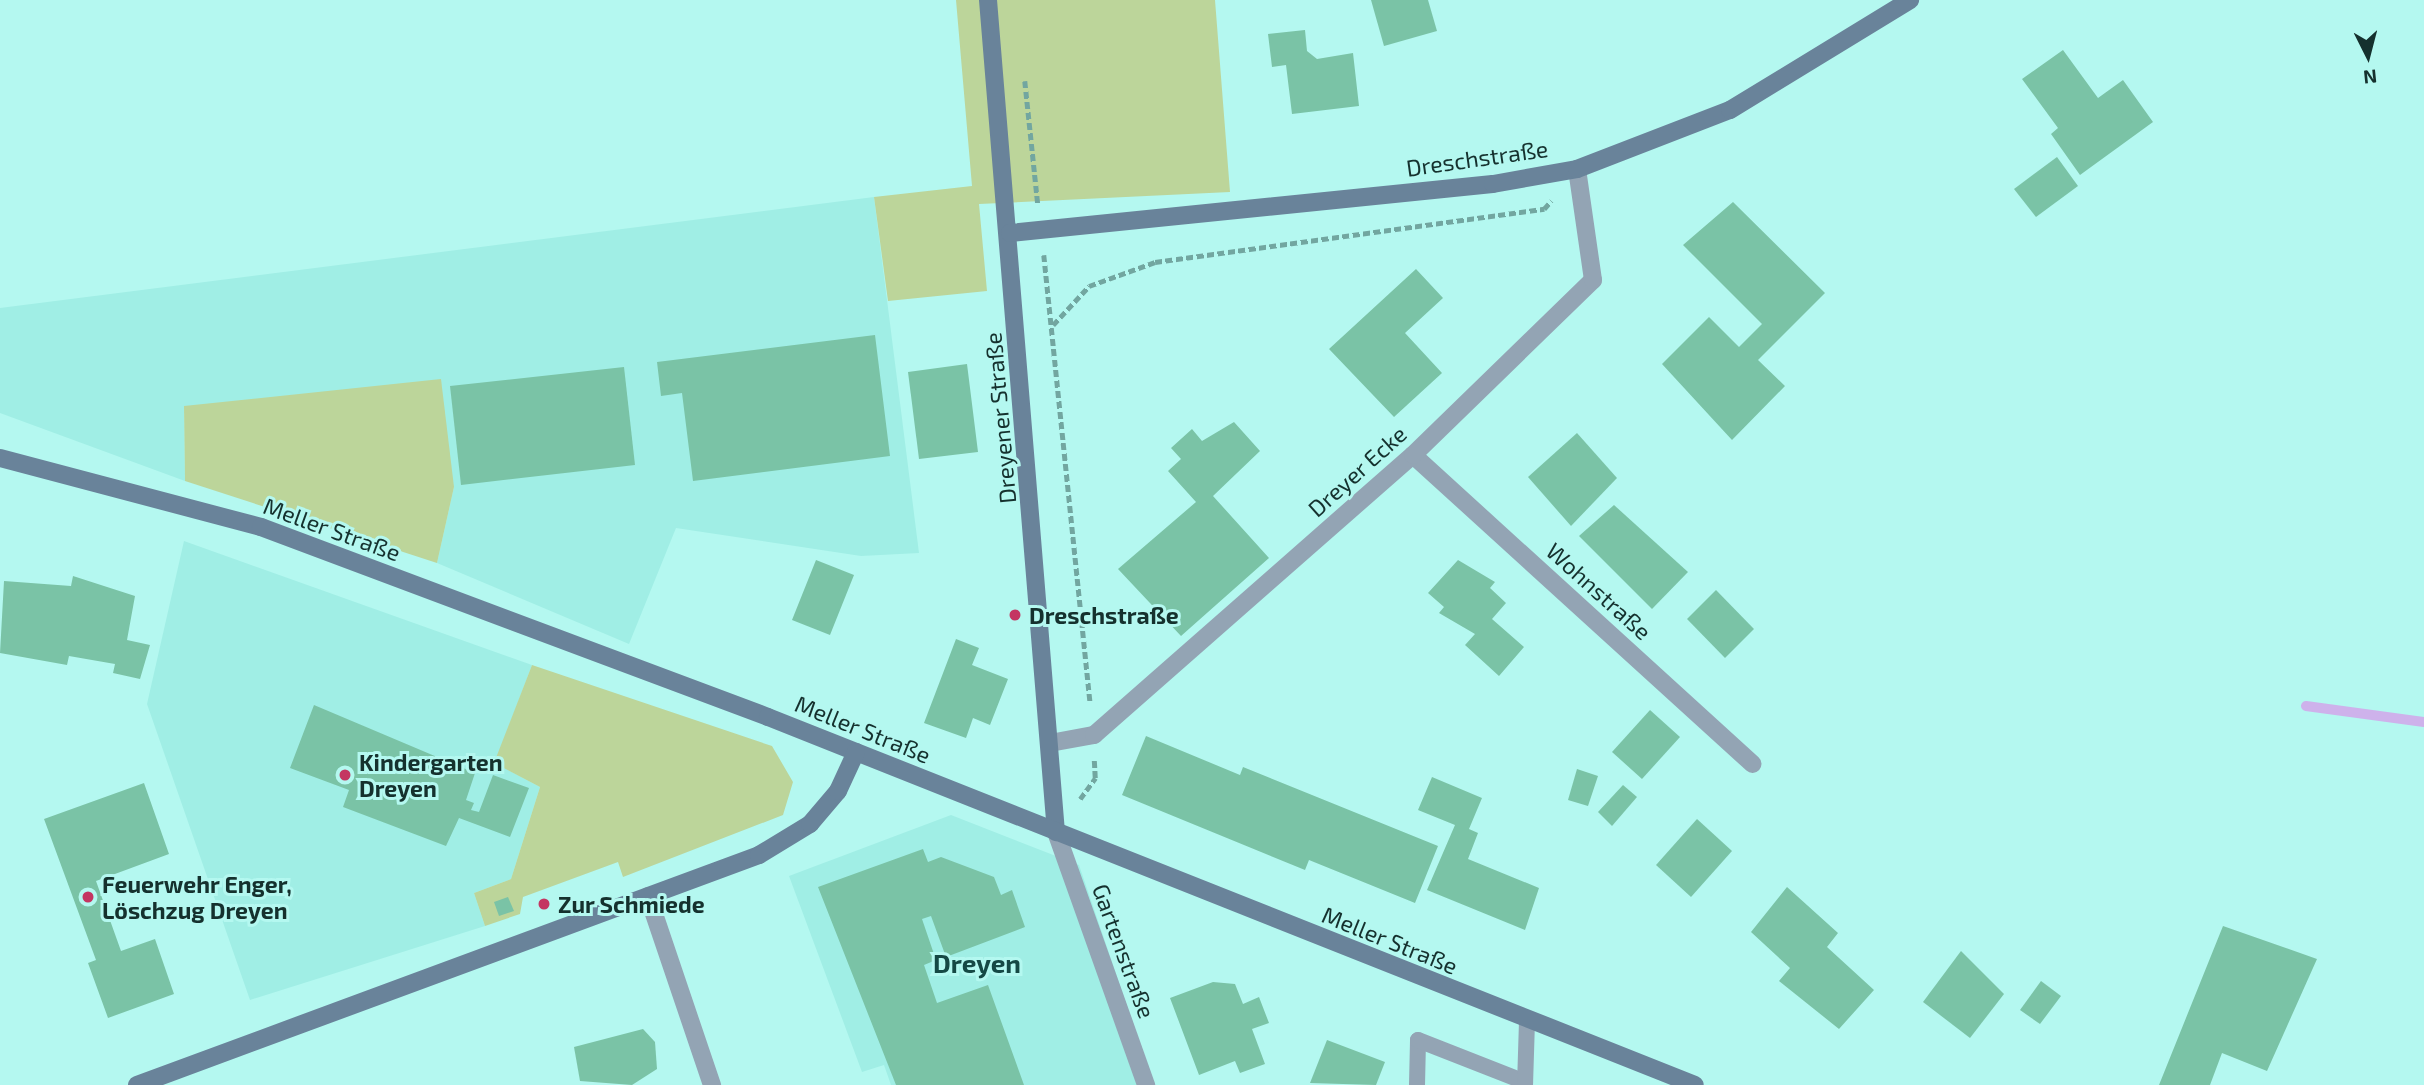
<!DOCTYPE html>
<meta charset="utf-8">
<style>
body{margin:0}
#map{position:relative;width:2424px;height:1085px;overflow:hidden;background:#b4f8f0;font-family:"Exo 2",sans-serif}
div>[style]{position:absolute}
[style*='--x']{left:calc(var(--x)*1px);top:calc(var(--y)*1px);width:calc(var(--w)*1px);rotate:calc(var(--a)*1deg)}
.built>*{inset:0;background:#a0eee5}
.green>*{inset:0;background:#bcd59a}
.stream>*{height:10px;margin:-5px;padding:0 5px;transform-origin:5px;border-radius:5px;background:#ceb2eb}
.building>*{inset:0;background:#7ac3a6}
.path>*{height:4.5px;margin-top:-2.25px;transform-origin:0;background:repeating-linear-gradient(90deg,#72a6a0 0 7px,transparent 0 10.5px)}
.lane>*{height:16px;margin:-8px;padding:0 8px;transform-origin:8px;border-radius:8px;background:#93a4b4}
.street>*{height:18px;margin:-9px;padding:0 9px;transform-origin:9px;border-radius:9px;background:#93a4b4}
.secondary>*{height:18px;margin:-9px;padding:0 9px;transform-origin:9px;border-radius:9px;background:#69839a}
.dots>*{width:19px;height:19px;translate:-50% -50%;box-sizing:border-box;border:4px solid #b4f8f0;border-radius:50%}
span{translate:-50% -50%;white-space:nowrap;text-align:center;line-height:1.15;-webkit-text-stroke:6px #b4f8f0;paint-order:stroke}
.street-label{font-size:23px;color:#15312e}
.poi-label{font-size:23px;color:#15312e;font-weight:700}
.left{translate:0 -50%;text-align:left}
.quarter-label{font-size:26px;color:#154945;font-weight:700}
.north{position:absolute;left:2333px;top:21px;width:70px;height:70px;-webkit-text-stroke:5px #b4f8f0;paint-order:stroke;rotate:174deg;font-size:19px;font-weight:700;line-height:28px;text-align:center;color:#15312e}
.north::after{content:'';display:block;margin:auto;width:24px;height:32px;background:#15312e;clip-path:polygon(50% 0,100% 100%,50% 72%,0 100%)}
</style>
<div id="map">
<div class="built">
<i style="clip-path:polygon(874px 197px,919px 553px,861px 556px,676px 528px,629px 644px,437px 563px,454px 487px,184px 406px,185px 481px,0 413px,0 308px)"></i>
<i style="clip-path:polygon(184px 541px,532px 665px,495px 763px,540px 787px,511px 879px,474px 893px,485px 926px,250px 1000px,147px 704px)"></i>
<i style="clip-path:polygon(951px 815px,1079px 865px,1154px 1085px,891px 1085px,884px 1065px,862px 1072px,789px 876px)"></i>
</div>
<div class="green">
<i style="clip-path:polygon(956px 0,1215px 0,1230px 192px,979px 204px,987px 291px,888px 301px,874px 197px,972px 186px)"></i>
<i style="clip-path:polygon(441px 379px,454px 487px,437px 563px,185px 481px,184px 406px)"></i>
<i style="clip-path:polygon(532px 665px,772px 746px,793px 782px,783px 815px,623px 877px,618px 862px,523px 897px,520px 914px,485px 926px,474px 893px,511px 879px,540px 787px,494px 763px)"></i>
</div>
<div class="stream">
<i style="--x:2306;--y:706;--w:119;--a:7.7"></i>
</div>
<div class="building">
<i style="clip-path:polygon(1371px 0,1428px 0,1437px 31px,1384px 46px)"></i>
<i style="clip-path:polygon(1305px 30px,1307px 51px,1317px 59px,1353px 53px,1359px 106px,1292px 114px,1286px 65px,1272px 67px,1268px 34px)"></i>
<i style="clip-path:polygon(2063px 50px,2098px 98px,2123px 80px,2153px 122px,2080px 175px,2051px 134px,2058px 128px,2022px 79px)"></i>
<i style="clip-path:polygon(2057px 157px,2078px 186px,2036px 217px,2014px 189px)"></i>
<i style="clip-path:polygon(1733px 202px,1825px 293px,1758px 360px,1785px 386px,1732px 440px,1662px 364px,1709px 317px,1739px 347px,1762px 324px,1683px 245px)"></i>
<i style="clip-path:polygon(1416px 269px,1443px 298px,1405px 333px,1442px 373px,1394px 417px,1329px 349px)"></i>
<i style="clip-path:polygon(875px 335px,890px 456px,693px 481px,682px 393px,661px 396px,657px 362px)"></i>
<i style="clip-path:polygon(967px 364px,978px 452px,919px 459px,908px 372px)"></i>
<i style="clip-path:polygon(624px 367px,635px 465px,461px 485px,450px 386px)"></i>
<i style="clip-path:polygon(1234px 422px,1260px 451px,1213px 496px,1269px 558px,1181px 636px,1118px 569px,1196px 502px,1168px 471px,1181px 459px,1171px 448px,1192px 429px,1202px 441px)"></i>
<i style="clip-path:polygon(1577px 433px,1617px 478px,1571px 526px,1528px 477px)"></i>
<i style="clip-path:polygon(1614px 505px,1688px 572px,1652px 609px,1579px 536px)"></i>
<i style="clip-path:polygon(816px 560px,854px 575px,830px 635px,792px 620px)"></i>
<i style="clip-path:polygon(1458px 560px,1495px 582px,1490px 588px,1506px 603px,1492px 619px,1524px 647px,1499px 676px,1465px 645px,1475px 634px,1439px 613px,1444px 607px,1428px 593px)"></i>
<i style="clip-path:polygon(73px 576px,135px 596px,127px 640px,150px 645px,140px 679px,113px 673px,115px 664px,69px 656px,67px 665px,0 653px,4px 581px,71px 586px)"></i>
<i style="clip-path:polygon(1716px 590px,1754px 629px,1725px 658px,1687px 619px)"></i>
<i style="clip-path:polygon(956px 639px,979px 648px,972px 665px,1008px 679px,990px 725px,973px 718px,966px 738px,924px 723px)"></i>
<i style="clip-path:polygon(314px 705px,475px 773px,466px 800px,474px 803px,471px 810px,479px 812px,493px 775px,529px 788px,510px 837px,459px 818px,446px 846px,343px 807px,349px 790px,290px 768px)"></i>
<i style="clip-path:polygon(1650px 710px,1680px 737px,1642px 779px,1612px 752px)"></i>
<i style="clip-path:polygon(1146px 736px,1240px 775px,1243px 767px,1438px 846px,1415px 903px,1309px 860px,1305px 870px,1122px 795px)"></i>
<i style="clip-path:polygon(1577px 769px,1598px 776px,1588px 806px,1568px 800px)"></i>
<i style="clip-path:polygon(1432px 777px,1482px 798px,1469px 829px,1478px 833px,1468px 859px,1539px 888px,1525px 930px,1427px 890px,1455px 825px,1418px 810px)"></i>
<i style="clip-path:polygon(144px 783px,169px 854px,96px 881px,121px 951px,155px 939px,174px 994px,108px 1018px,88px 963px,96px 960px,44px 819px)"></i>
<i style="clip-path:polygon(1623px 785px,1637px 797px,1612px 826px,1598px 812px)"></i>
<i style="clip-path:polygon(1697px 819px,1732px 851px,1691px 897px,1656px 865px)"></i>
<i style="clip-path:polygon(923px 849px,928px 862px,941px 857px,994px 877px,1001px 895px,1012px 890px,1025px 927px,946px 957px,931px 916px,922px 919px,936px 960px,924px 965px,937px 1003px,988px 985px,1024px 1085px,896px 1085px,818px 887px)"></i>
<i style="clip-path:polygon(1787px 887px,1838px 933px,1827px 947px,1874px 990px,1839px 1029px,1779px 981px,1790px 968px,1751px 932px)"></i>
<i style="clip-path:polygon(508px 897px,514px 911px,499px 916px,494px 902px)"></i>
<i style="clip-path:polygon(2223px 926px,2317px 959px,2267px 1071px,2222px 1053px,2210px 1085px,2159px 1085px)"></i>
<i style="clip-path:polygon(1961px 951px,2004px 994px,1970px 1038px,1923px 1002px)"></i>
<i style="clip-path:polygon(2041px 981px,2061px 996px,2040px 1024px,2020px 1010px)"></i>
<i style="clip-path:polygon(1213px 982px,1235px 984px,1243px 1004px,1259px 997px,1269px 1023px,1252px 1029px,1265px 1064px,1240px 1073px,1235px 1061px,1199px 1075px,1170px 998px)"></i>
<i style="clip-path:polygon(643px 1029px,655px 1042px,657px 1069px,632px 1085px,580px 1081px,574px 1047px)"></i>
<i style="clip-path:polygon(1327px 1040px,1385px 1062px,1376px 1085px,1310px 1083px)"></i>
</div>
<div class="path">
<i style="--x:1025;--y:81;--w:124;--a:84"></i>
<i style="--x:1044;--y:255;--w:449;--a:84.1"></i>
<i style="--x:1053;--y:325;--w:53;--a:-47.3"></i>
<i style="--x:1089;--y:286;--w:70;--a:-20"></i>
<i style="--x:1155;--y:262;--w:393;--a:-7.8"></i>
<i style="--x:1544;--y:209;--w:11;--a:-49"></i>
<i style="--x:1080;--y:799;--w:26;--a:-54"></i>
<i style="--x:1095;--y:778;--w:18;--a:-93"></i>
</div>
<div class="lane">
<i style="--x:1417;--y:1085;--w:45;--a:-88.7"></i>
<i style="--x:1418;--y:1040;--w:115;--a:21.4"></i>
<i style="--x:1525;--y:1085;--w:64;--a:-88.2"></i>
</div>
<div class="street">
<i style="--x:1413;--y:455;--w:459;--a:42.3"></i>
<i style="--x:1050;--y:743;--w:45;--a:-10.3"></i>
<i style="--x:1094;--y:735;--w:424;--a:-41.3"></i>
<i style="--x:1413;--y:455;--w:251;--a:-44.2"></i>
<i style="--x:1593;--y:280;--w:112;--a:-98.2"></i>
<i style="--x:1056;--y:832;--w:269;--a:70.4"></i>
<i style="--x:648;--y:896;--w:200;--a:71.3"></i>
</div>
<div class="secondary">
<i style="--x:988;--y:0;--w:835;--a:85.33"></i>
<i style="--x:1010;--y:233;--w:485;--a:-5.8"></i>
<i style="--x:1493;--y:184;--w:85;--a:-10.1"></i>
<i style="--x:1577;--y:169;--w:164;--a:-21.1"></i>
<i style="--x:1730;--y:110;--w:211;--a:-31.4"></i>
<i style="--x:0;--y:458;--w:270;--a:14.8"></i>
<i style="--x:261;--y:527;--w:541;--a:20.54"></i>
<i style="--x:768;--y:717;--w:997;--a:21.65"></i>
<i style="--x:137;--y:1085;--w:663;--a:-20.29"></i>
<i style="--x:759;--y:855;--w:60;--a:-31.3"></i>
<i style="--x:810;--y:824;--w:43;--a:-49.7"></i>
<i style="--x:838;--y:791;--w:43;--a:-65.2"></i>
</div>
<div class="dots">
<i style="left:1015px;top:615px;background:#c43662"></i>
<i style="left:345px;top:775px;background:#c43662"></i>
<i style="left:88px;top:897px;background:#c43662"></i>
<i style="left:544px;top:904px;background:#c43662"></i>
</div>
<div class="street-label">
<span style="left:1477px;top:158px;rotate:-8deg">Dreschstraße</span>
<span style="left:1000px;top:418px;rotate:-95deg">Dreyener Straße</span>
<span style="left:1357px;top:471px;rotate:-42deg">Dreyer Ecke</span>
<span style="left:332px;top:529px;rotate:20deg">Meller Straße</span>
<span style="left:1599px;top:591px;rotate:42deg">Wohnstraße</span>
<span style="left:863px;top:729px;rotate:22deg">Meller Straße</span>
<span style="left:1390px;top:940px;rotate:22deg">Meller Straße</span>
<span style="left:1124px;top:951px;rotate:70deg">Gartenstraße</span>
</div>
<div class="poi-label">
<span class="left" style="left:1029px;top:615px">Dreschstraße</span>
<span class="left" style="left:359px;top:775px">Kindergarten<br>Dreyen</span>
<span class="left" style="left:102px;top:897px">Feuerwehr Enger,<br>Löschzug Dreyen</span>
<span class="left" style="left:558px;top:904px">Zur Schmiede</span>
</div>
<div class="quarter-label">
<span style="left:977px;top:963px">Dreyen</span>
</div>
<div class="north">N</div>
</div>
